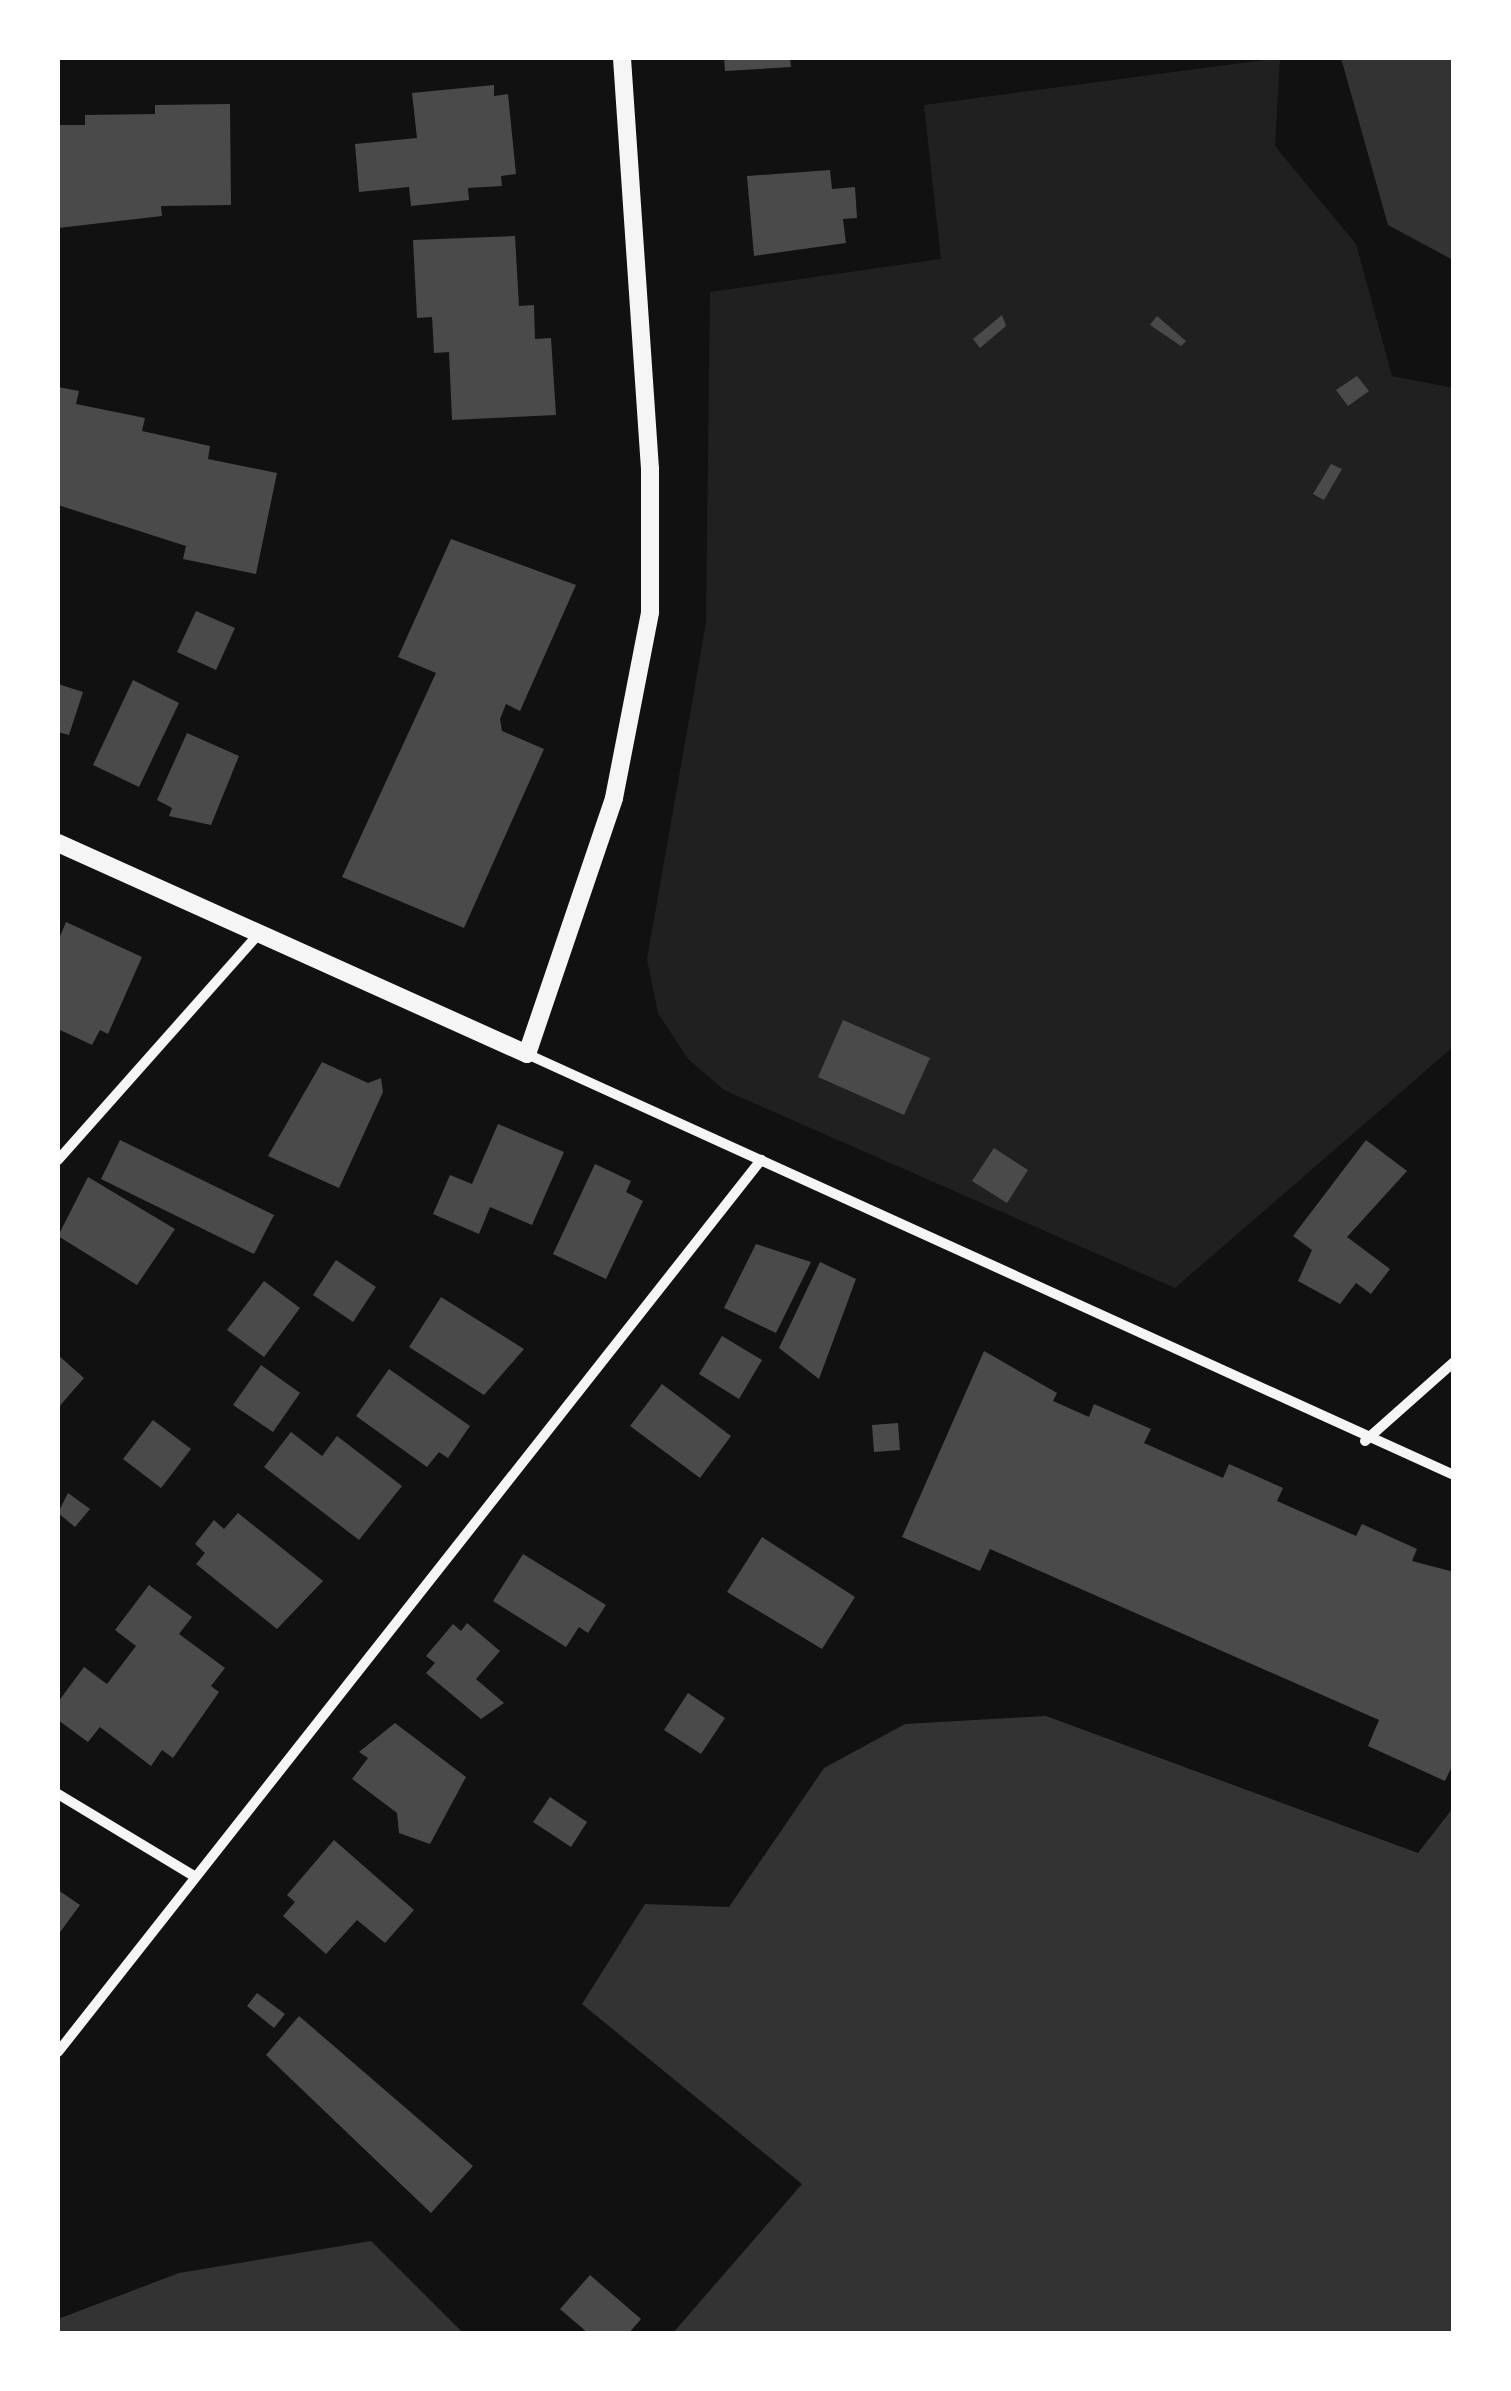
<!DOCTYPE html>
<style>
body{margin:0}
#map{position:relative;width:1511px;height:2391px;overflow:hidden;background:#111;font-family:"Space Grotesk",sans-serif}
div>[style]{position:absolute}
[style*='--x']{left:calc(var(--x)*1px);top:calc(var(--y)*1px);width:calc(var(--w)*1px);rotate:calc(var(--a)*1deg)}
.green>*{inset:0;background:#202020}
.water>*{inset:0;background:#333}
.building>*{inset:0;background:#4a4a4a}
.minor>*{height:10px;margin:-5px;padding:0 5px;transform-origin:5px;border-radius:5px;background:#f5f5f5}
.tertiary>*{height:18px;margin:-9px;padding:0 9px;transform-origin:9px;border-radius:9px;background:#f5f5f5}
span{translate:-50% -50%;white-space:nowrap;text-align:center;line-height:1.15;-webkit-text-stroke:8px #fff;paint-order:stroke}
.frame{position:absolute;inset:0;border:60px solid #fff;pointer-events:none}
</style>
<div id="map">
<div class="green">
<i style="clip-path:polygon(1280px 58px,1275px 146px,1356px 244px,1392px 376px,1453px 388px,1453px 1047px,1175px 1288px,724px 1090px,688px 1059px,658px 1013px,647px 959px,706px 623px,710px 292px,941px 259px,924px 105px)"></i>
</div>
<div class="water">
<i style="clip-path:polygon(1341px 58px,1453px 58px,1453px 260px,1388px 225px)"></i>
<i style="clip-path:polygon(1046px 1716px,1418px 1853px,1453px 1808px,1453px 2333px,673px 2333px,802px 2184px,582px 2004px,645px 1904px,729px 1907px,824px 1768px,905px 1724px)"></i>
<i style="clip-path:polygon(371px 2241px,463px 2333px,58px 2333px,58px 2319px,179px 2273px)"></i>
</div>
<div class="building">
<i style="clip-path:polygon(724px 58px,790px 58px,791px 67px,725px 71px)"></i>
<i style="clip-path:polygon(494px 85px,494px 96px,508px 94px,516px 174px,501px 176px,502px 186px,468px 188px,469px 200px,411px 206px,409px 187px,359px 192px,355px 144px,417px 138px,412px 93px)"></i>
<i style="clip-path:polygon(230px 104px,231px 205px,161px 206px,162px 216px,58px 228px,58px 125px,85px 125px,85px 115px,155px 114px,155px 105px)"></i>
<i style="clip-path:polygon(830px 170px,832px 189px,855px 187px,857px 218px,843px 219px,846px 243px,754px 256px,747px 176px)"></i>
<i style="clip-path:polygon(515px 236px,519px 306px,534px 305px,535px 339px,551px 338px,556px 415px,452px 420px,449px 352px,434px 353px,432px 317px,417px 318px,413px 240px)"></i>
<i style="clip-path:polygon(1002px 315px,1006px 326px,980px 348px,973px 339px)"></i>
<i style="clip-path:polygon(1157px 316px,1186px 341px,1181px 346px,1150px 325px)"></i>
<i style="clip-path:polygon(1357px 376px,1369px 391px,1348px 406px,1336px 390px)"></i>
<i style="clip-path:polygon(58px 387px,79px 391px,76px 404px,145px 418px,142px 431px,210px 446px,208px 459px,277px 473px,256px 574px,183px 559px,186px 546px,58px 505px)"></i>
<i style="clip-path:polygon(1331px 464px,1342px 469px,1324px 500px,1313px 494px)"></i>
<i style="clip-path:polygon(451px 539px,576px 585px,520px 711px,506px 704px,500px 719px,502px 731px,544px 749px,464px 928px,342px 877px,436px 673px,398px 657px)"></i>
<i style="clip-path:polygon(196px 611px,235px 628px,216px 670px,177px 652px)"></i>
<i style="clip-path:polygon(133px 680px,179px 703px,139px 787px,93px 765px)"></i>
<i style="clip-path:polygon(58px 684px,83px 692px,69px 735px,58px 732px)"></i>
<i style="clip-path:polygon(187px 733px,239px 756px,211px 825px,169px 816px,172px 808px,157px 800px)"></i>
<i style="clip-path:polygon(66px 922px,142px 957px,108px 1034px,100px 1030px,92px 1045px,58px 1029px,58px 941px)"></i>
<i style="clip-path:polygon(843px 1020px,930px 1058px,904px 1115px,818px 1077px)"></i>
<i style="clip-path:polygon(322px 1062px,368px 1083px,381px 1078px,383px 1092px,339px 1188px,268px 1156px)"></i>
<i style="clip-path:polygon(498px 1124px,564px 1152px,532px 1225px,490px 1207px,479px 1234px,433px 1214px,450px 1175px,472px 1184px)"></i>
<i style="clip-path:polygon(120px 1140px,274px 1215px,254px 1254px,101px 1179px)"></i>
<i style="clip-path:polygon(1366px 1140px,1407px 1171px,1347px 1237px,1390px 1269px,1371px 1294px,1356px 1283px,1340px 1304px,1298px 1281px,1312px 1250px,1293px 1236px)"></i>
<i style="clip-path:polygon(994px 1148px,1028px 1170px,1007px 1203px,972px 1181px)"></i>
<i style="clip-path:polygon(595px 1164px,631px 1181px,626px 1192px,643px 1201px,606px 1279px,553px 1254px)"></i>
<i style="clip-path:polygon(88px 1177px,175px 1229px,137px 1285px,58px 1236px)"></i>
<i style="clip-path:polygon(756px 1244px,811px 1262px,776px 1333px,724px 1308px)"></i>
<i style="clip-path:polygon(336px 1260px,376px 1287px,353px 1322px,313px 1295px)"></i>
<i style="clip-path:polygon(820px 1262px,856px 1279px,819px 1379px,779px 1348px)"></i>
<i style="clip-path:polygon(264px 1281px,300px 1308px,264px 1357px,227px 1330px)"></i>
<i style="clip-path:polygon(441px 1297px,524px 1349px,484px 1395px,409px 1347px)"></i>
<i style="clip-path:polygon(722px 1336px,762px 1360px,739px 1399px,699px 1374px)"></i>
<i style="clip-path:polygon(984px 1351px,1057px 1393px,1053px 1401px,1089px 1417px,1094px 1404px,1151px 1429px,1144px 1443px,1223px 1478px,1229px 1464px,1283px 1488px,1277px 1501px,1356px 1536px,1362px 1524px,1417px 1549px,1412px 1561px,1454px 1572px,1454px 1762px,1445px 1781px,1368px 1746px,1379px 1720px,990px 1549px,980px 1571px,902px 1537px)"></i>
<i style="clip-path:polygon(58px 1355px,84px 1378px,58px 1408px)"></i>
<i style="clip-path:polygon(261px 1365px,300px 1393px,273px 1432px,233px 1405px)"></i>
<i style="clip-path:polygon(389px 1369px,470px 1426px,448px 1458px,439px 1452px,427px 1467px,356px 1416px)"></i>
<i style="clip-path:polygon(662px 1384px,731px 1436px,700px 1478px,630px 1426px)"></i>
<i style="clip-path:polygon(153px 1420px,191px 1449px,161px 1488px,123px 1459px)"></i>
<i style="clip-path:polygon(898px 1423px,900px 1450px,874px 1452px,872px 1425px)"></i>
<i style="clip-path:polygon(291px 1432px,322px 1456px,337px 1436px,402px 1486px,359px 1540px,264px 1467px)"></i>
<i style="clip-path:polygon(68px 1493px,90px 1509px,75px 1527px,58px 1513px)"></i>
<i style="clip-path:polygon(238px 1513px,323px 1581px,277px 1629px,196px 1564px,205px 1553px,195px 1544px,214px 1520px,224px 1529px)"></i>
<i style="clip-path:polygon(762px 1537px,855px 1597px,822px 1649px,727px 1592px)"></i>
<i style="clip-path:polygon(523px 1554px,606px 1605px,588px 1633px,579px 1627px,566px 1647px,493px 1601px)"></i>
<i style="clip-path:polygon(149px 1585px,192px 1617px,179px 1634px,225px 1668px,211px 1686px,219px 1692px,173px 1758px,162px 1750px,151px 1766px,100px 1727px,88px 1742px,58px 1720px,58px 1702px,84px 1667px,107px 1684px,136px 1646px,115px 1630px)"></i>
<i style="clip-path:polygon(467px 1623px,500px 1651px,476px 1679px,504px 1703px,481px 1719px,426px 1673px,435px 1663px,426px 1656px,453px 1624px,461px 1631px)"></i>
<i style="clip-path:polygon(688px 1693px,725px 1718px,701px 1754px,664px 1730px)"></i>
<i style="clip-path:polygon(395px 1723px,466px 1777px,430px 1844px,399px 1833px,397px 1813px,352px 1779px,368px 1758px,359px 1752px)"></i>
<i style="clip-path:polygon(550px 1797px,587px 1822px,571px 1847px,533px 1822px)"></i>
<i style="clip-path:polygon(334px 1840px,414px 1910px,385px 1943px,357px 1920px,326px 1954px,283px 1916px,295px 1902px,287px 1895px)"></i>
<i style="clip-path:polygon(58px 1890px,80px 1905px,58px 1935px)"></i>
<i style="clip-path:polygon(257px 1993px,285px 2014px,274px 2028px,247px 2006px)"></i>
<i style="clip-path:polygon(299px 2016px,473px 2166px,431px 2213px,266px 2055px)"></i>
<i style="clip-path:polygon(590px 2275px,641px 2319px,628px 2334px,589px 2334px,560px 2309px)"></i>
</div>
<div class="minor">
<i style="--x:527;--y:1054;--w:1018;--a:24.43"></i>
<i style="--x:58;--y:1160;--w:302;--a:-48.4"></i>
<i style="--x:1365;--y:1441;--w:119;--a:-41.6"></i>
<i style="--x:58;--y:1794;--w:159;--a:31.1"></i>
<i style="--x:58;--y:2052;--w:1136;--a:-51.76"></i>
</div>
<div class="tertiary">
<i style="--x:58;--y:843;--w:514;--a:24.22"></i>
<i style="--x:527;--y:1054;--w:270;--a:-71.2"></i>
<i style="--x:614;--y:798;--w:189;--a:-79"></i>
<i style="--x:650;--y:612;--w:143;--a:-90"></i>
<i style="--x:650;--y:469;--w:412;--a:-93.9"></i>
</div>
<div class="frame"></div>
</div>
